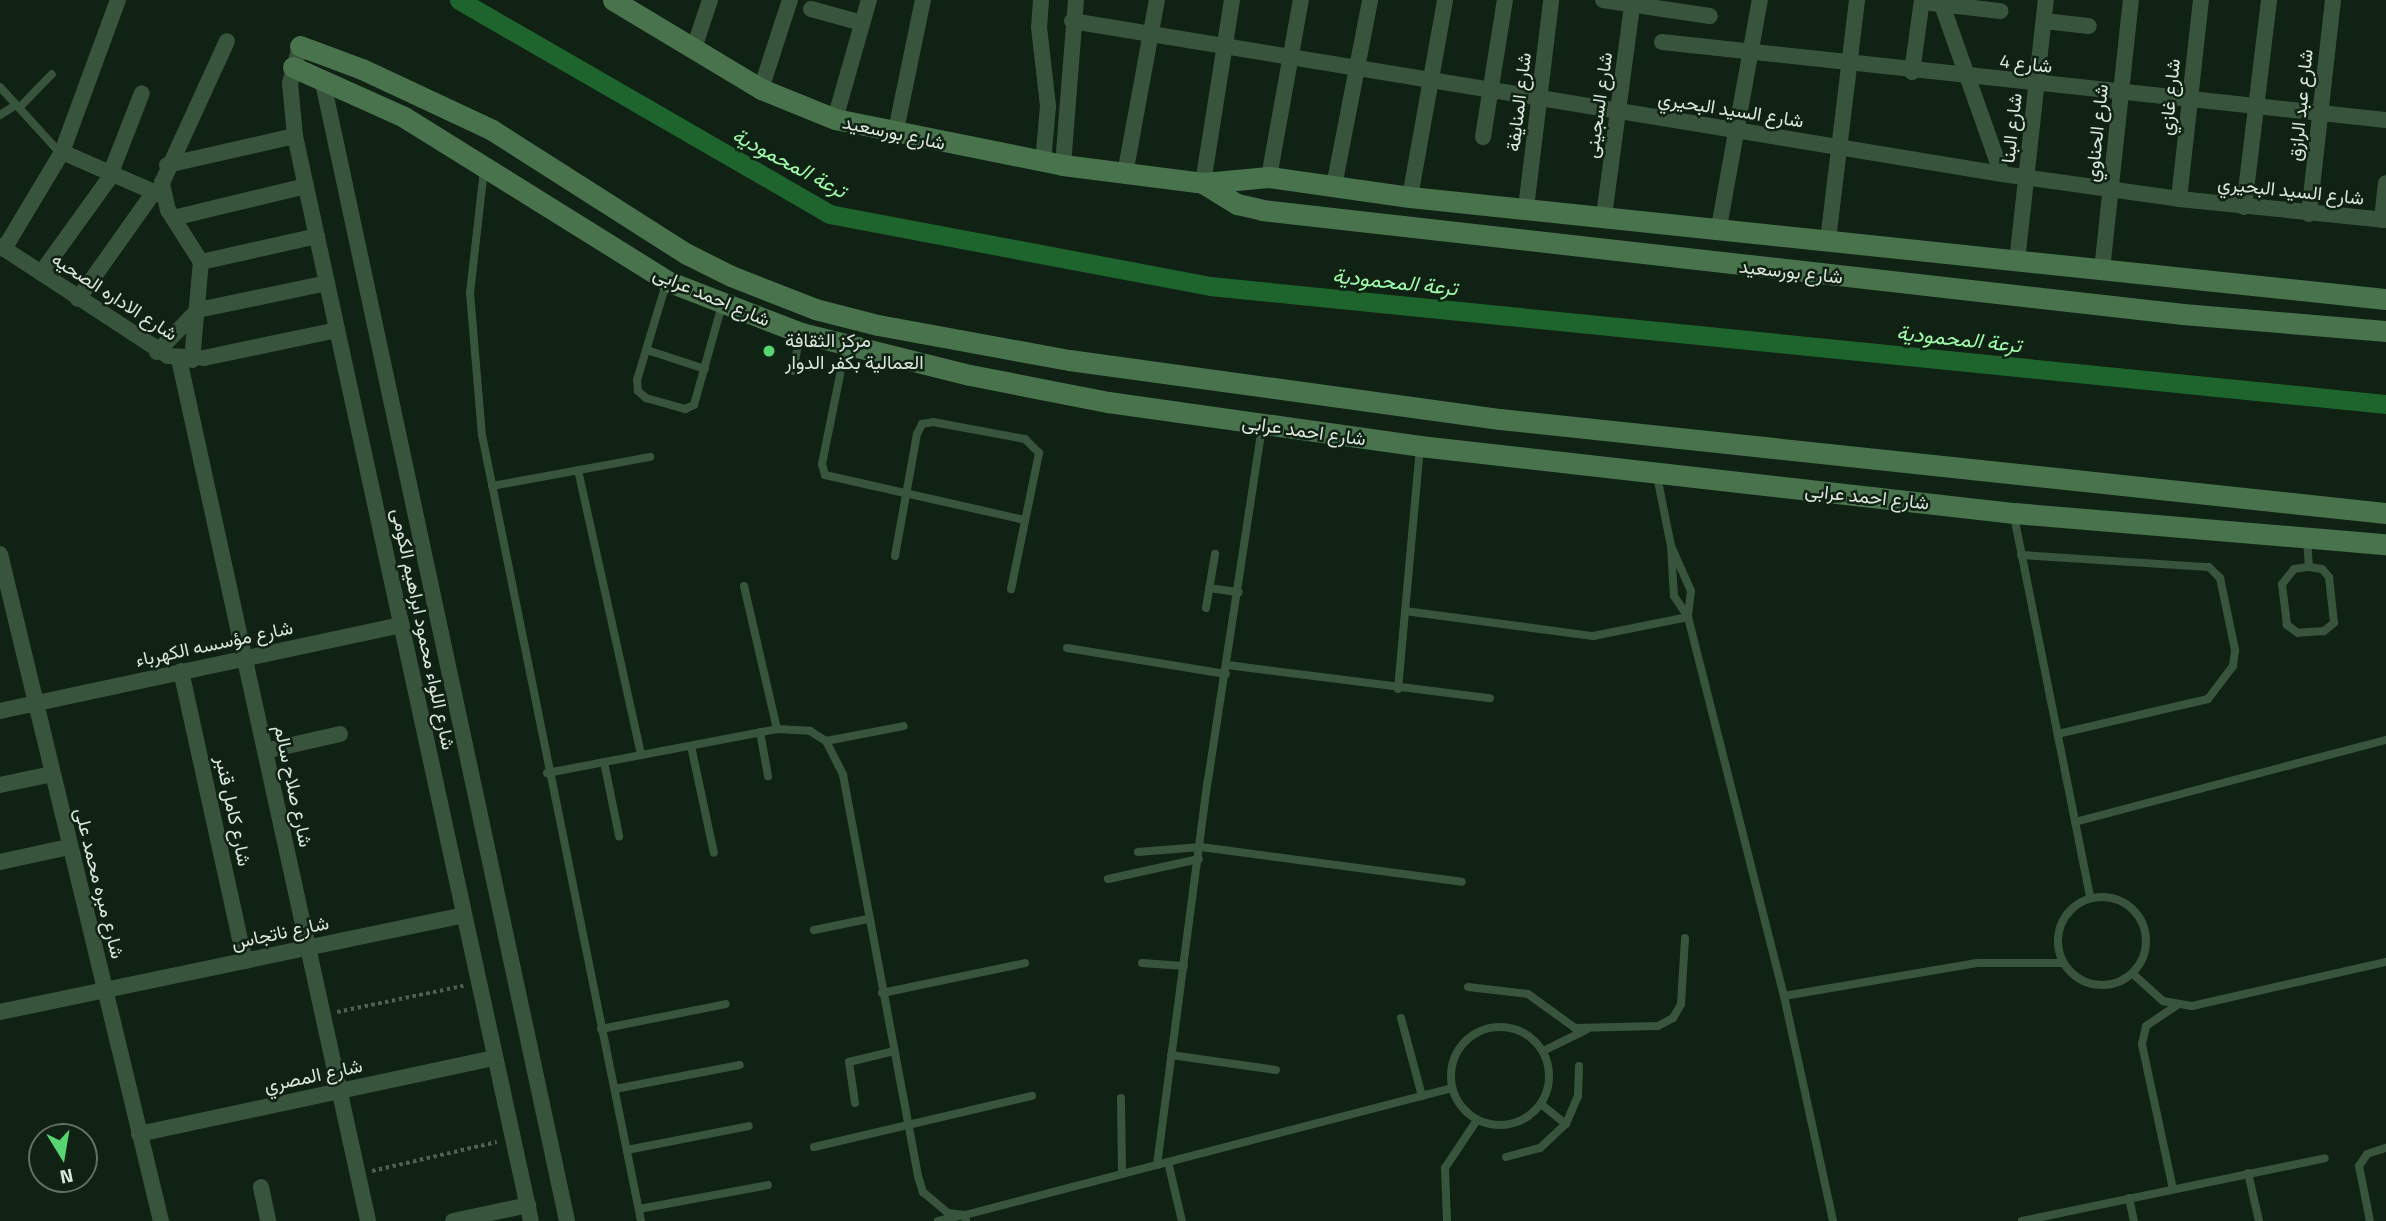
<!DOCTYPE html>
<meta charset="utf-8">
<style>
body{margin:0}
#map{position:relative;width:2386px;height:1221px;overflow:hidden;background:#102213;font-family:"Titillium Web",Vazirmatn,sans-serif}
div>[style]{position:absolute}
[style*='--x']{left:calc(var(--x)*1px);top:calc(var(--y)*1px);width:calc(var(--w)*1px);rotate:calc(var(--a)*1deg)}
.canal>*{height:19px;margin:-9.5px;padding:0 9.5px;transform-origin:9.5px;border-radius:9.5px;background:#1d642d}
.path>*{height:3.5px;margin-top:-1.75px;transform-origin:0;background:repeating-linear-gradient(90deg,#4f5f51 0 3.5px,transparent 0 7px)}
.lane>*{height:8px;margin:-4px;padding:0 4px;transform-origin:4px;border-radius:4px;background:#39543d}
.lane>.ring{margin:-4px;padding:0;box-sizing:content-box;background:none;border:8px solid #39543d;border-radius:50%}
.street>*{height:16px;margin:-8px;padding:0 8px;transform-origin:8px;border-radius:8px;background:#39543d}
.secondary>*{height:21px;margin:-10.5px;padding:0 10.5px;transform-origin:10.5px;border-radius:10.5px;background:#48734d}
.dots>*{width:19px;height:19px;translate:-50% -50%;box-sizing:border-box;border:4px solid #102213;border-radius:50%}
span{translate:-50% -50%;white-space:nowrap;text-align:center;line-height:1.15;-webkit-text-stroke:5px #102213;paint-order:stroke}
.street-label{font-size:19px;color:#dbe6db}
.poi-label{font-size:19px;color:#dbe6db}
.left{translate:0 -50%;text-align:left}
.water-label{font-size:21px;color:#9dfaaa;font-style:italic}
.north{position:absolute;left:28px;top:1123px;width:70px;height:70px;box-sizing:border-box;background:#102213;border:2px solid #617063;border-radius:50%;rotate:169deg;font-size:19px;font-weight:700;line-height:28px;text-align:center;color:#dbe6db}
.north::after{content:'';display:block;margin:auto;width:24px;height:32px;background:#57d570;clip-path:polygon(50% 0,100% 100%,50% 72%,0 100%)}
</style>
<div id="map">
<div class="canal">
<i style="--x:459;--y:0;--w:427;--a:30"></i>
<i style="--x:829;--y:214;--w:388;--a:10.7"></i>
<i style="--x:1210;--y:286;--w:1182;--a:5.73"></i>
</div>
<div class="path">
<i style="--x:337;--y:1012;--w:129;--a:-11.7"></i>
<i style="--x:372;--y:1171;--w:128;--a:-13.1"></i>
</div>
<div class="lane">
<i style="--x:0;--y:87;--w:91;--a:47.7"></i>
<i style="--x:19;--y:108;--w:47;--a:-45.9"></i>
<i style="--x:0;--y:115;--w:19;--a:-32"></i>
<i style="--x:484;--y:170;--w:124;--a:96.5"></i>
<i style="--x:470;--y:293;--w:143;--a:85.2"></i>
<i style="--x:482;--y:435;--w:802;--a:78.56"></i>
<i style="--x:666;--y:284;--w:100;--a:106.8"></i>
<i style="--x:637;--y:380;--w:11;--a:85"></i>
<i style="--x:638;--y:391;--w:11;--a:41"></i>
<i style="--x:646;--y:398;--w:41;--a:15.8"></i>
<i style="--x:685;--y:409;--w:10;--a:-24"></i>
<i style="--x:694;--y:405;--w:104;--a:-74.4"></i>
<i style="--x:846;--y:345;--w:121;--a:101.4"></i>
<i style="--x:822;--y:464;--w:11;--a:75"></i>
<i style="--x:825;--y:475;--w:205;--a:12.7"></i>
<i style="--x:647;--y:350;--w:61;--a:18.1"></i>
<i style="--x:793;--y:371;--w:36;--a:-79"></i>
<i style="--x:578;--y:470;--w:292;--a:77.5"></i>
<i style="--x:1657;--y:476;--w:71;--a:78.7"></i>
<i style="--x:1671;--y:546;--w:50;--a:86.6"></i>
<i style="--x:1674;--y:596;--w:25;--a:56"></i>
<i style="--x:1688;--y:617;--w:391;--a:75.8"></i>
<i style="--x:1784;--y:996;--w:230;--a:77.7"></i>
<i style="--x:492;--y:486;--w:161;--a:-10.4"></i>
<i style="--x:2014;--y:516;--w:389;--a:78.7"></i>
<i style="--x:2307;--y:539;--w:28;--a:86"></i>
<i style="--x:1671;--y:546;--w:49;--a:66"></i>
<i style="--x:1691;--y:591;--w:26;--a:97"></i>
<i style="--x:2021;--y:555;--w:188;--a:3.7"></i>
<i style="--x:2209;--y:567;--w:16;--a:45"></i>
<i style="--x:2220;--y:578;--w:74;--a:78.2"></i>
<i style="--x:2235;--y:650;--w:16;--a:97"></i>
<i style="--x:2233;--y:666;--w:41;--a:127.1"></i>
<i style="--x:2208;--y:699;--w:154;--a:166.9"></i>
<i style="--x:895;--y:556;--w:124;--a:-79.8"></i>
<i style="--x:917;--y:434;--w:11;--a:-63"></i>
<i style="--x:922;--y:424;--w:11;--a:-10"></i>
<i style="--x:933;--y:422;--w:94;--a:10.5"></i>
<i style="--x:1025;--y:439;--w:20;--a:45"></i>
<i style="--x:1039;--y:453;--w:139;--a:101.6"></i>
<i style="--x:2309;--y:567;--w:13;--a:9"></i>
<i style="--x:2322;--y:569;--w:11;--a:49"></i>
<i style="--x:2329;--y:577;--w:46;--a:83.8"></i>
<i style="--x:2334;--y:623;--w:13;--a:141"></i>
<i style="--x:2324;--y:631;--w:26;--a:176"></i>
<i style="--x:2298;--y:633;--w:14;--a:-144"></i>
<i style="--x:2287;--y:625;--w:41;--a:-97"></i>
<i style="--x:2282;--y:584;--w:19;--a:-51"></i>
<i style="--x:2294;--y:569;--w:15;--a:-8"></i>
<i style="--x:744;--y:586;--w:147;--a:77"></i>
<i style="--x:1209;--y:588;--w:30;--a:8"></i>
<i style="--x:1206;--y:608;--w:55;--a:-80.5"></i>
<i style="--x:1405;--y:611;--w:190;--a:7.6"></i>
<i style="--x:1593;--y:636;--w:97;--a:-11.3"></i>
<i style="--x:1067;--y:648;--w:161;--a:9.3"></i>
<i style="--x:1227;--y:665;--w:265;--a:7.2"></i>
<i style="--x:1398;--y:689;--w:244;--a:-84.8"></i>
<i style="--x:760;--y:732;--w:45;--a:79.7"></i>
<i style="--x:826;--y:741;--w:79;--a:-10.9"></i>
<i style="--x:691;--y:746;--w:109;--a:77.9"></i>
<i style="--x:604;--y:762;--w:76;--a:78.5"></i>
<i style="--x:547;--y:773;--w:234;--a:-10.8"></i>
<i style="--x:777;--y:729;--w:33;--a:3"></i>
<i style="--x:810;--y:731;--w:19;--a:32"></i>
<i style="--x:826;--y:741;--w:38;--a:63"></i>
<i style="--x:843;--y:775;--w:408;--a:79.4"></i>
<i style="--x:918;--y:1176;--w:17;--a:73"></i>
<i style="--x:923;--y:1192;--w:33;--a:40"></i>
<i style="--x:948;--y:1213;--w:17;--a:7"></i>
<i style="--x:965;--y:1215;--w:503;--a:-14.62"></i>
<i style="--x:2075;--y:822;--w:322;--a:-14.8"></i>
<i style="--x:1138;--y:852;--w:63;--a:-4.5"></i>
<i style="--x:1201;--y:847;--w:263;--a:7.6"></i>
<i style="--x:1108;--y:879;--w:93;--a:-12.4"></i>
<i class="ring" style="left:2058px;top:897px;width:80px;height:80px"></i>
<i style="--x:814;--y:930;--w:55;--a:-11.5"></i>
<i style="--x:1142;--y:963;--w:42;--a:4.1"></i>
<i style="--x:2132;--y:973;--w:42;--a:42.1"></i>
<i style="--x:2163;--y:1001;--w:29;--a:10"></i>
<i style="--x:2192;--y:1006;--w:199;--a:-12.8"></i>
<i style="--x:1468;--y:987;--w:60;--a:6.7"></i>
<i style="--x:1528;--y:994;--w:58;--a:35.9"></i>
<i style="--x:1575;--y:1028;--w:83;--a:-1.4"></i>
<i style="--x:1658;--y:1026;--w:17;--a:-28"></i>
<i style="--x:1673;--y:1018;--w:16;--a:-60"></i>
<i style="--x:1681;--y:1004;--w:66;--a:-86.5"></i>
<i style="--x:882;--y:993;--w:146;--a:-11.8"></i>
<i style="--x:1784;--y:996;--w:197;--a:-9.7"></i>
<i style="--x:1978;--y:963;--w:85;--a:0"></i>
<i style="--x:1401;--y:1018;--w:81;--a:74.9"></i>
<i class="ring" style="left:1451px;top:1027px;width:90px;height:90px"></i>
<i style="--x:601;--y:1029;--w:127;--a:-11.3"></i>
<i style="--x:1543;--y:1051;--w:48;--a:-26"></i>
<i style="--x:1171;--y:1055;--w:106;--a:8.1"></i>
<i style="--x:615;--y:1089;--w:127;--a:-10.9"></i>
<i style="--x:1121;--y:1098;--w:76;--a:89.2"></i>
<i style="--x:855;--y:1103;--w:41;--a:-98.3"></i>
<i style="--x:849;--y:1062;--w:46;--a:-13.7"></i>
<i style="--x:1541;--y:1104;--w:32;--a:39"></i>
<i style="--x:814;--y:1147;--w:224;--a:-13.2"></i>
<i style="--x:627;--y:1150;--w:124;--a:-11.1"></i>
<i style="--x:1506;--y:1157;--w:35;--a:-15"></i>
<i style="--x:1540;--y:1148;--w:35;--a:-43"></i>
<i style="--x:1566;--y:1124;--w:30;--a:-67"></i>
<i style="--x:1578;--y:1096;--w:30;--a:-88"></i>
<i style="--x:1168;--y:1162;--w:61;--a:76.7"></i>
<i style="--x:1157;--y:1165;--w:388;--a:-82.5"></i>
<i style="--x:1208;--y:780;--w:358;--a:-81.3"></i>
<i style="--x:2248;--y:1173;--w:49;--a:77.1"></i>
<i style="--x:2173;--y:1189;--w:148;--a:-102.1"></i>
<i style="--x:2142;--y:1044;--w:18;--a:-77"></i>
<i style="--x:2146;--y:1026;--w:37;--a:-34"></i>
<i style="--x:2129;--y:1198;--w:24;--a:78"></i>
<i style="--x:639;--y:1209;--w:131;--a:-10.5"></i>
<i style="--x:938;--y:1221;--w:28;--a:-13"></i>
<i style="--x:965;--y:1215;--w:6;--a:81"></i>
<i style="--x:1447;--y:1221;--w:53;--a:-92.2"></i>
<i style="--x:1445;--y:1168;--w:58;--a:-56.3"></i>
<i style="--x:2022;--y:1221;--w:309;--a:-11.7"></i>
<i style="--x:2370;--y:1221;--w:56;--a:-101.3"></i>
<i style="--x:2359;--y:1166;--w:14;--a:-56"></i>
<i style="--x:2367;--y:1154;--w:20;--a:-18"></i>
</div>
<div class="street">
<i style="--x:1041;--y:0;--w:27;--a:94"></i>
<i style="--x:1039;--y:27;--w:80;--a:83.5"></i>
<i style="--x:1048;--y:106;--w:56;--a:95.1"></i>
<i style="--x:1603;--y:0;--w:108;--a:8.5"></i>
<i style="--x:1922;--y:2;--w:79;--a:6.6"></i>
<i style="--x:1942;--y:5;--w:179;--a:70.5"></i>
<i style="--x:811;--y:9;--w:53;--a:15.4"></i>
<i style="--x:1072;--y:21;--w:943;--a:9.34"></i>
<i style="--x:2002;--y:174;--w:179;--a:8"></i>
<i style="--x:2179;--y:199;--w:208;--a:5.8"></i>
<i style="--x:2044;--y:21;--w:45;--a:6.3"></i>
<i style="--x:1662;--y:42;--w:728;--a:6.15"></i>
<i style="--x:300;--y:46;--w:38;--a:105"></i>
<i style="--x:290;--y:83;--w:53;--a:84.6"></i>
<i style="--x:295;--y:136;--w:1110;--a:77.73"></i>
<i style="--x:693;--y:51;--w:54;--a:-71.6"></i>
<i style="--x:1912;--y:72;--w:73;--a:-82.1"></i>
<i style="--x:322;--y:78;--w:1169;--a:77.9"></i>
<i style="--x:761;--y:89;--w:94;--a:-72"></i>
<i style="--x:835;--y:119;--w:124;--a:-74.1"></i>
<i style="--x:895;--y:135;--w:138;--a:-78.3"></i>
<i style="--x:1483;--y:137;--w:139;--a:-80.9"></i>
<i style="--x:62;--y:152;--w:110;--a:23.5"></i>
<i style="--x:167;--y:165;--w:131;--a:-12.8"></i>
<i style="--x:1063;--y:165;--w:166;--a:-85.5"></i>
<i style="--x:1125;--y:174;--w:177;--a:-79.6"></i>
<i style="--x:1269;--y:177;--w:180;--a:-79.8"></i>
<i style="--x:1203;--y:183;--w:185;--a:-81"></i>
<i style="--x:1334;--y:186;--w:189;--a:-79"></i>
<i style="--x:1410;--y:197;--w:200;--a:-79.9"></i>
<i style="--x:2179;--y:199;--w:200;--a:-83.7"></i>
<i style="--x:2244;--y:207;--w:209;--a:-83.1"></i>
<i style="--x:1526;--y:208;--w:209;--a:-83.1"></i>
<i style="--x:2309;--y:214;--w:215;--a:-83.6"></i>
<i style="--x:1604;--y:216;--w:218;--a:-82.4"></i>
<i style="--x:173;--y:218;--w:137;--a:-13.5"></i>
<i style="--x:2382;--y:220;--w:37;--a:-84"></i>
<i style="--x:1719;--y:227;--w:231;--a:-79.8"></i>
<i style="--x:1828;--y:240;--w:242;--a:-83.1"></i>
<i style="--x:0;--y:246;--w:201;--a:33.2"></i>
<i style="--x:168;--y:356;--w:36;--a:3"></i>
<i style="--x:204;--y:358;--w:136;--a:-11.9"></i>
<i style="--x:4;--y:249;--w:113;--a:-59.1"></i>
<i style="--x:62;--y:152;--w:162;--a:-69.8"></i>
<i style="--x:2017;--y:261;--w:263;--a:-83.7"></i>
<i style="--x:201;--y:262;--w:119;--a:-12.6"></i>
<i style="--x:2102;--y:270;--w:272;--a:-83.9"></i>
<i style="--x:41;--y:273;--w:115;--a:-54.2"></i>
<i style="--x:108;--y:180;--w:93;--a:-68.7"></i>
<i style="--x:78;--y:299;--w:131;--a:-54.6"></i>
<i style="--x:157;--y:352;--w:59;--a:-45.7"></i>
<i style="--x:198;--y:310;--w:132;--a:-11.8"></i>
<i style="--x:179;--y:359;--w:882;--a:77.63"></i>
<i style="--x:192;--y:360;--w:98;--a:-84.8"></i>
<i style="--x:201;--y:262;--w:62;--a:-122.4"></i>
<i style="--x:168;--y:210;--w:28;--a:-103"></i>
<i style="--x:162;--y:183;--w:156;--a:-65.4"></i>
<i style="--x:0;--y:554;--w:686;--a:76.43"></i>
<i style="--x:181;--y:671;--w:297;--a:77.6"></i>
<i style="--x:0;--y:711;--w:411;--a:-12.1"></i>
<i style="--x:265;--y:751;--w:77;--a:-12.8"></i>
<i style="--x:0;--y:785;--w:53;--a:-11.9"></i>
<i style="--x:0;--y:862;--w:71;--a:-12.3"></i>
<i style="--x:0;--y:1012;--w:474;--a:-11.8"></i>
<i style="--x:139;--y:1134;--w:364;--a:-12.1"></i>
<i style="--x:261;--y:1187;--w:35;--a:78"></i>
<i style="--x:453;--y:1221;--w:77;--a:-12"></i>
</div>
<div class="secondary">
<i style="--x:613;--y:0;--w:173;--a:31"></i>
<i style="--x:761;--y:89;--w:80;--a:22.1"></i>
<i style="--x:835;--y:119;--w:233;--a:11.4"></i>
<i style="--x:1063;--y:165;--w:141;--a:7.3"></i>
<i style="--x:1203;--y:183;--w:66;--a:-5.2"></i>
<i style="--x:1269;--y:177;--w:142;--a:8.1"></i>
<i style="--x:1410;--y:197;--w:981;--a:5.97"></i>
<i style="--x:300;--y:46;--w:66;--a:20.4"></i>
<i style="--x:362;--y:69;--w:144;--a:25.1"></i>
<i style="--x:492;--y:130;--w:231;--a:32.5"></i>
<i style="--x:687;--y:254;--w:49;--a:26.6"></i>
<i style="--x:731;--y:276;--w:90;--a:21.4"></i>
<i style="--x:815;--y:309;--w:65;--a:14.3"></i>
<i style="--x:878;--y:325;--w:194;--a:10.4"></i>
<i style="--x:1069;--y:360;--w:435;--a:7.8"></i>
<i style="--x:1500;--y:419;--w:891;--a:6.06"></i>
<i style="--x:293;--y:67;--w:122;--a:24.2"></i>
<i style="--x:404;--y:117;--w:310;--a:31.9"></i>
<i style="--x:667;--y:281;--w:144;--a:21.2"></i>
<i style="--x:801;--y:333;--w:174;--a:14"></i>
<i style="--x:970;--y:375;--w:141;--a:11.1"></i>
<i style="--x:1108;--y:402;--w:315;--a:8"></i>
<i style="--x:1420;--y:446;--w:598;--a:6.44"></i>
<i style="--x:2014;--y:513;--w:373;--a:4.8"></i>
<i style="--x:1203;--y:183;--w:40;--a:32"></i>
<i style="--x:1237;--y:204;--w:26;--a:13"></i>
<i style="--x:1262;--y:210;--w:927;--a:6.44"></i>
<i style="--x:2183;--y:314;--w:204;--a:4.8"></i>
</div>
<div class="dots">
<i style="left:769px;top:351px;background:#57d570"></i>
</div>
<div class="street-label">
<span style="left:2026px;top:63px;rotate:6deg">شارع 4</span>
<span style="left:2169px;top:97px;rotate:-84deg">شارع غازي</span>
<span style="left:1518px;top:102px;rotate:-83deg">شارع المنايفة</span>
<span style="left:1598px;top:105px;rotate:-82deg">شارع السجينى</span>
<span style="left:2300px;top:105px;rotate:-84deg">شارع عبد الرازق</span>
<span style="left:1731px;top:109px;rotate:9deg">شارع السيد البحيري</span>
<span style="left:2011px;top:128px;rotate:-84deg">شارع البنا</span>
<span style="left:894px;top:132px;rotate:12deg">شارع بورسعيد</span>
<span style="left:2096px;top:133px;rotate:-84deg">شارع الحناوي</span>
<span style="left:2291px;top:190px;rotate:6deg">شارع السيد البحيري</span>
<span style="left:1791px;top:271px;rotate:6deg">شارع بورسعيد</span>
<span style="left:115px;top:296px;rotate:33deg">شارع الاداره الصحيه</span>
<span style="left:712px;top:296px;rotate:23deg">شارع احمد عرابى</span>
<span style="left:1304px;top:430px;rotate:8deg">شارع احمد عرابى</span>
<span style="left:1867px;top:496px;rotate:6deg">شارع احمد عرابى</span>
<span style="left:424px;top:629px;rotate:78deg">شارع اللواء محمود ابراهيم الكومى</span>
<span style="left:214px;top:643px;rotate:-12deg">شارع مؤسسه الكهرباء</span>
<span style="left:294px;top:786px;rotate:78deg">شارع صلاح سالم</span>
<span style="left:234px;top:811px;rotate:78deg">شارع كامل قنبر</span>
<span style="left:100px;top:883px;rotate:76deg">شارع مبره محمد على</span>
<span style="left:280px;top:932px;rotate:-12deg">شارع ناتجاس</span>
<span style="left:313px;top:1075px;rotate:-12deg">شارع المصري</span>
</div>
<div class="poi-label">
<span class="left" style="left:785px;top:351px">مركز الثقافة<br>العمالية بكفر الدوار</span>
</div>
<div class="water-label">
<span style="left:790px;top:162px;rotate:28deg">ترعة المحمودية</span>
<span style="left:1395px;top:281px;rotate:6deg">ترعة المحمودية</span>
<span style="left:1959px;top:338px;rotate:6deg">ترعة المحمودية</span>
</div>
<div class="north">N</div>
</div>
